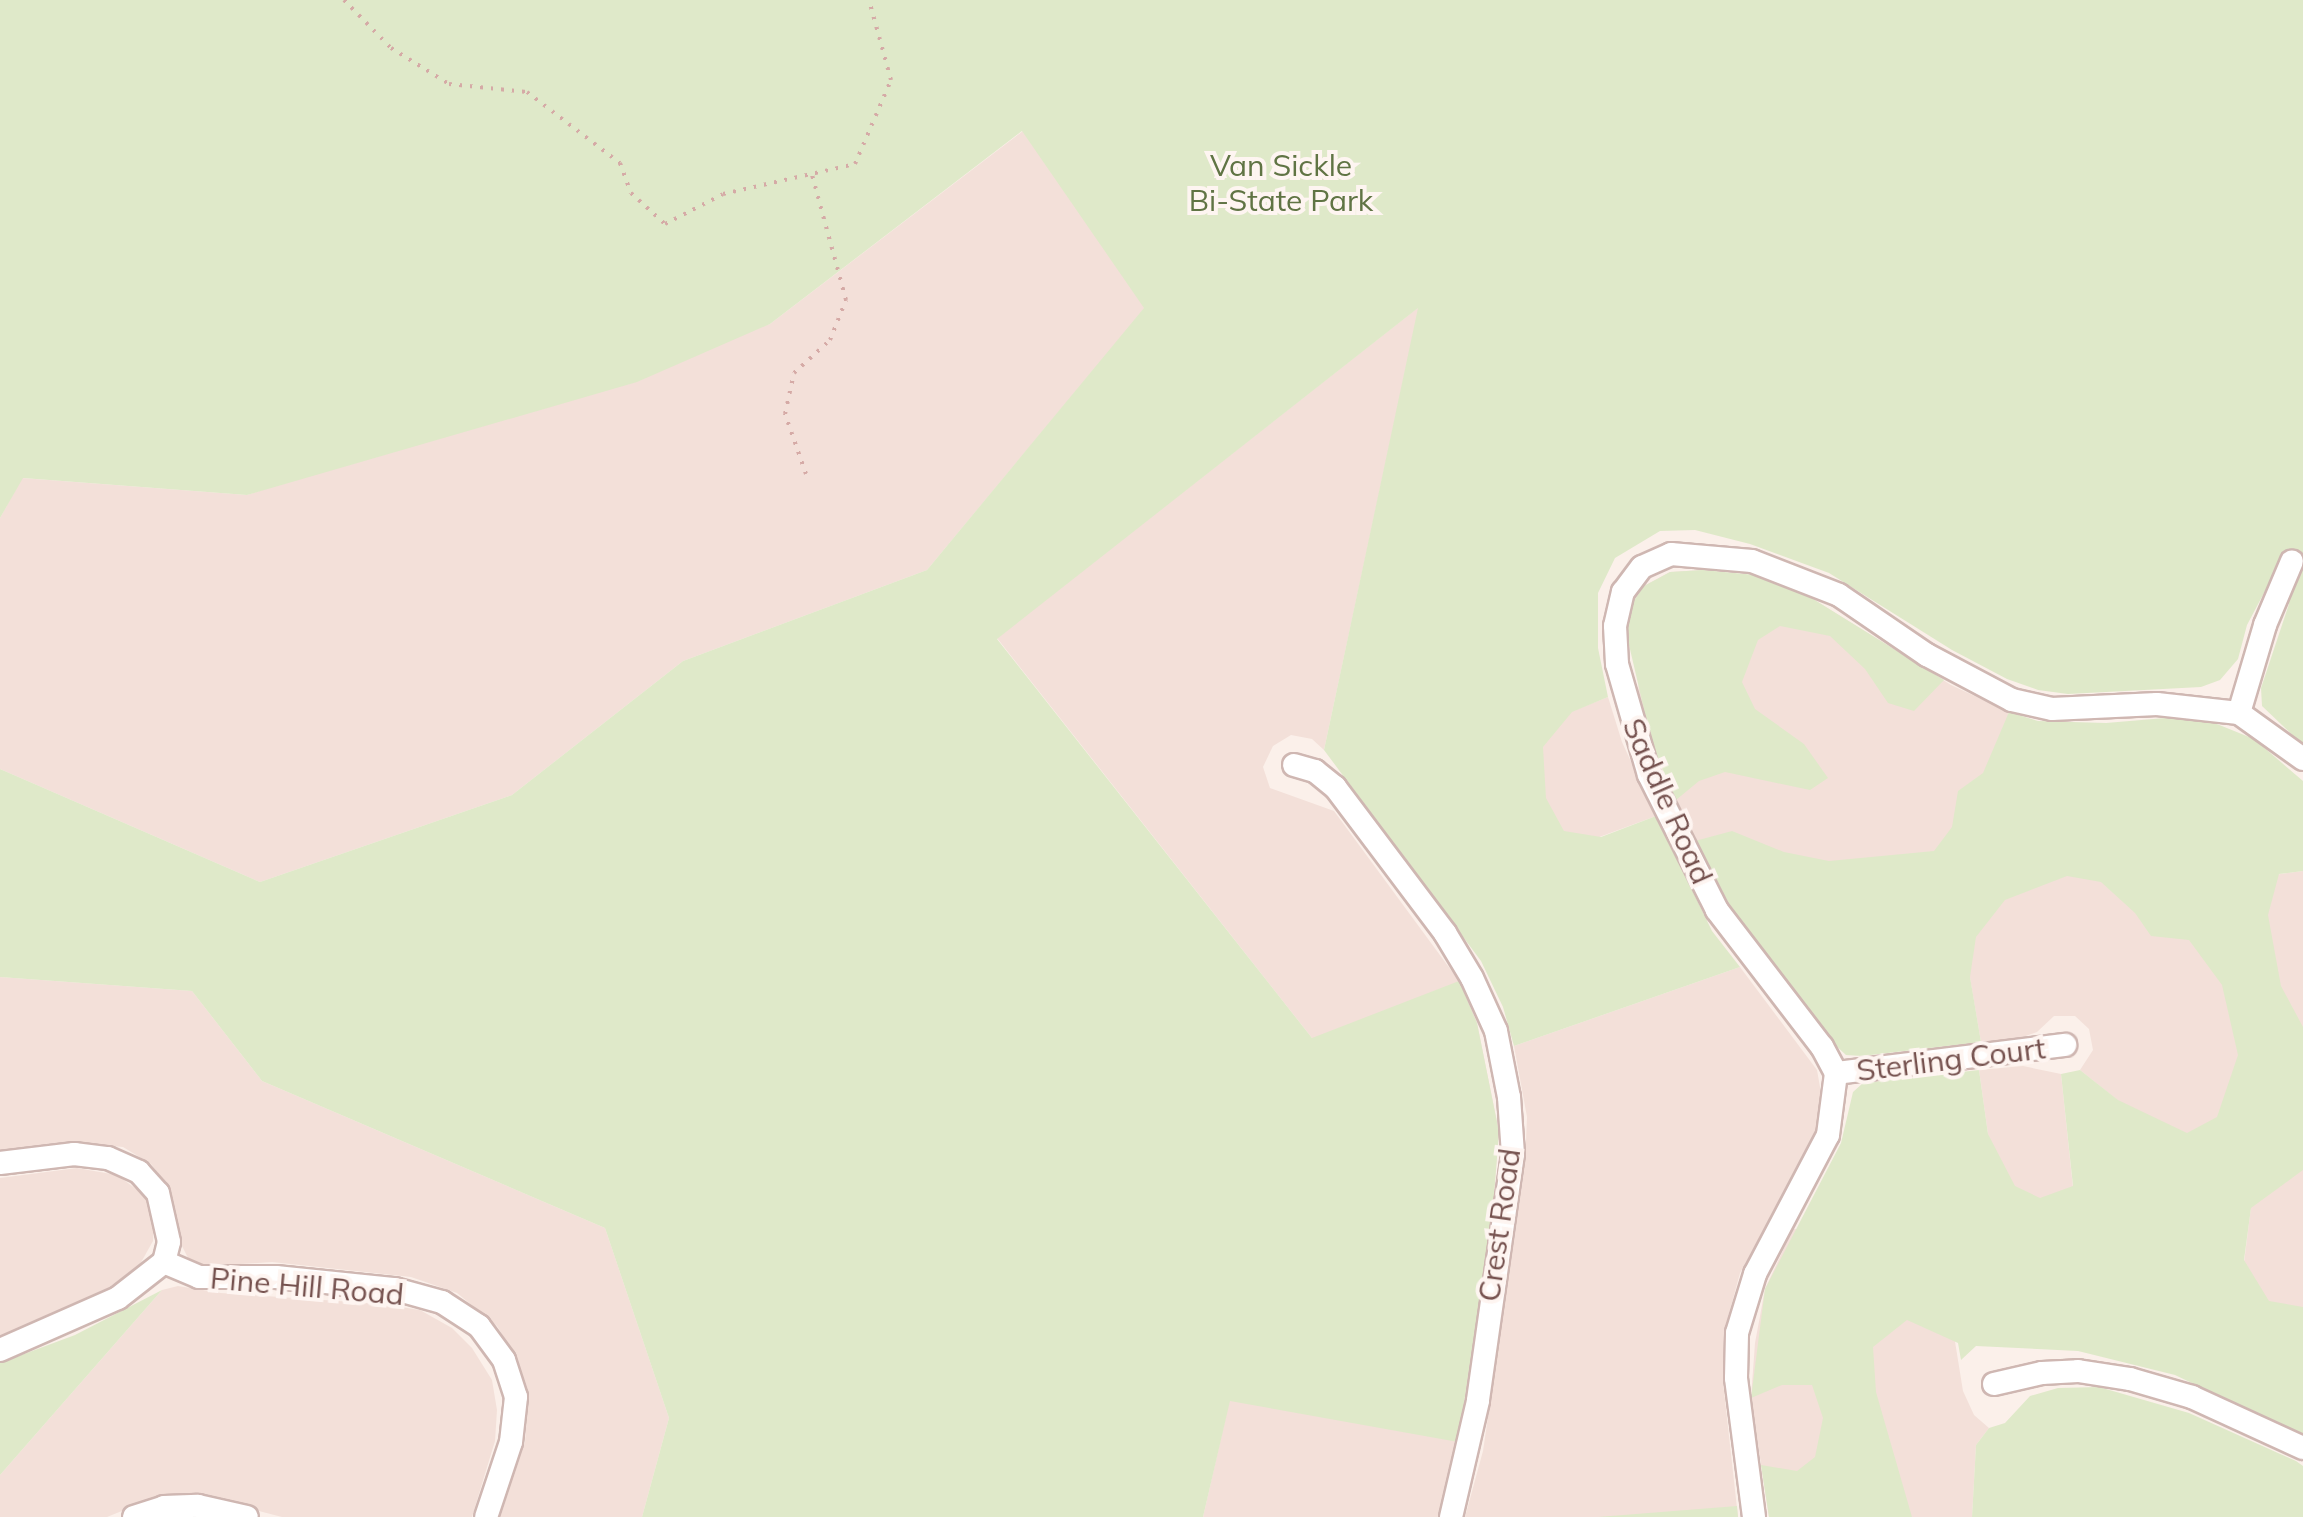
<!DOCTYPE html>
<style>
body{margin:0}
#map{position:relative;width:2303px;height:1517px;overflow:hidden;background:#fbf0ea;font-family:Mulish,sans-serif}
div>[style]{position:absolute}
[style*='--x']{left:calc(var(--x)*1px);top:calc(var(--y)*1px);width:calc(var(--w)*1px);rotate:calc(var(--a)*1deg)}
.residential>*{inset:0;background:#f3e0d9}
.green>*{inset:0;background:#dfe9c9}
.path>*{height:4px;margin-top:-2px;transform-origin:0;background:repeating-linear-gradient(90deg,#d5aaa6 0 2.5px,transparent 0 10.5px)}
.roads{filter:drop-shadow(2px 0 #cfb7b2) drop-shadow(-2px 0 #cfb7b2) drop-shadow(0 2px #cfb7b2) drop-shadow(0 -2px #cfb7b2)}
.street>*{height:22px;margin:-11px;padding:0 11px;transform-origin:11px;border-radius:11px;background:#fff}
span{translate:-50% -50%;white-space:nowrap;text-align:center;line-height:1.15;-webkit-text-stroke:8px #fef5f1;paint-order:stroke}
.park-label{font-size:30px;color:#607444}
.street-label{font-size:30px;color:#75514e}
</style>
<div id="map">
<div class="residential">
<i style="clip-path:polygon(1023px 131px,1145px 308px,927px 570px,683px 661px,512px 795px,260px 882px,0 769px,0 518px,22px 478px,247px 495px,770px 324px)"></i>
<i style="clip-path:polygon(1419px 307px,1324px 750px,1312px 739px,1291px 735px,1273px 746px,1263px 767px,1270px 788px,1334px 811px,1459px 981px,1477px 1023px,1499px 1132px,1492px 1220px,1458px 1442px,1439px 1517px,1203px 1517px,1312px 1038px,997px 638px)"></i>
<i style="clip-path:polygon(1703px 570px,1805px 594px,1951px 685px,2009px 712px,2035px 840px,2216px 883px,2303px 871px,2303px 1436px,2227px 1398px,2251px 1207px,2080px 1070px,2093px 1050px,2089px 1029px,2075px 1016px,2054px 1016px,2037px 1032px,2020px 1038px,1981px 1042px,1950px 861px,1708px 869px,1653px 748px,1638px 694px,1644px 586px,1670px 572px)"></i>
<i style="clip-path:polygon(1608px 697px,1622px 742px,1656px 816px,1540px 859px,1492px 743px)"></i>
<i style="clip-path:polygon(1740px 967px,1817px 1070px,1823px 1104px,1815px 1138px,1740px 1273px,1724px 1332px,1723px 1382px,1738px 1517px,1465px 1517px,1483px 1451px,1525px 1165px,1527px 1117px,1514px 1046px)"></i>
<i style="clip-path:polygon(0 977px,192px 991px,262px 1081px,605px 1228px,669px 1418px,642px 1517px,500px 1517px,525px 1442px,528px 1399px,518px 1360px,497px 1326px,457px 1293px,411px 1277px,272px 1262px,209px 1266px,189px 1260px,181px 1244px,169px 1188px,151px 1164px,123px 1147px,81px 1143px,0 1150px)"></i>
<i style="clip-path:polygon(2023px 1066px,2061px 1074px,2076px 1216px,2000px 1219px,1979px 1070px)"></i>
<i style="clip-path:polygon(77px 1168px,117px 1175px,143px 1194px,154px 1213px,153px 1241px,139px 1266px,101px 1293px,0 1336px,0 1178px)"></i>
<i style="clip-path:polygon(1793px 1229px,1937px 1230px,1963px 1391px,1974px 1415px,1989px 1428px,1976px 1445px,1972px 1517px,1769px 1517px,1751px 1398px,1755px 1343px,1765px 1289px)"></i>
<i style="clip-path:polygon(178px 1286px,221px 1293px,382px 1304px,420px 1310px,452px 1328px,472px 1348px,492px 1380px,497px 1410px,495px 1441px,472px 1517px,282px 1517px,196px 1495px,154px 1498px,107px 1517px,0 1517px,0 1475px,162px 1290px)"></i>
</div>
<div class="green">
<i style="clip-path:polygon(0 0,2303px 0,2303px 745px,2262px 706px,2261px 688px,2289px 604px,2265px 591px,2247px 625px,2238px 659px,2220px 680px,2201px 687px,2068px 694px,2038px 690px,2007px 679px,1952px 650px,1829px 573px,1750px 544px,1695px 530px,1660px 531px,1615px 558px,1598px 593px,1598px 648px,1608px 697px,1572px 712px,1543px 747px,1546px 798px,1564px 831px,1601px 837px,1656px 816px,1712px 931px,1740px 967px,1514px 1046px,1503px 1007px,1481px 961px,1324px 750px,1418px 308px,997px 639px,1312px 1038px,1459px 981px,1477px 1023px,1499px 1132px,1492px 1220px,1458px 1442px,1230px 1401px,1203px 1517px,642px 1517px,669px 1418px,605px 1228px,262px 1081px,192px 991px,0 977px,0 769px,260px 882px,512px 795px,683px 661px,927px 570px,1144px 308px,1022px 131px,770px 324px,637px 382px,247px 495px,23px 478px,0 518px)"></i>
<i style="clip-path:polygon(1703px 570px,1756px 575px,1805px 594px,1944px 680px,1914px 711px,1888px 703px,1865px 669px,1830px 636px,1780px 626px,1758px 640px,1742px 682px,1755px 709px,1804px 744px,1828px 778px,1810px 790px,1725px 772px,1699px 781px,1676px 800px,1653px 748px,1626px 632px,1631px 605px,1644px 586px,1670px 572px)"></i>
<i style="clip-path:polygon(2009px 712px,2038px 721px,2106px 723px,2165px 718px,2212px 722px,2254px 739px,2303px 781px,2303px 871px,2279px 874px,2268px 915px,2281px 986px,2303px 1027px,2303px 1170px,2251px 1208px,2244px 1260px,2269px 1301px,2303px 1307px,2303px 1436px,2175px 1375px,2078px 1351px,1976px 1346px,1961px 1360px,1958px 1343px,1907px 1320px,1873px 1347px,1876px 1392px,1912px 1517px,1769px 1517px,1761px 1465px,1797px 1471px,1815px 1457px,1823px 1418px,1812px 1385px,1782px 1385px,1751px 1398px,1765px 1289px,1841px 1143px,1853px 1092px,1863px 1083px,1979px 1070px,1988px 1134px,2015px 1186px,2040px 1198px,2073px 1186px,2061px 1074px,2080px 1070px,2118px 1100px,2187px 1133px,2217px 1117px,2238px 1055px,2222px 985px,2189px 940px,2151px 936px,2135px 913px,2101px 882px,2067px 876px,2005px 900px,1976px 937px,1970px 977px,1981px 1042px,1862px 1056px,1846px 1055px,1832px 1042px,1734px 913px,1695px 841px,1732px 831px,1784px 852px,1829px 861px,1934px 851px,1952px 827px,1958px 791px,1983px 773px)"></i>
<i style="clip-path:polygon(162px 1290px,0 1475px,0 1363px,75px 1335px)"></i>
<i style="clip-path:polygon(2099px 1387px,2189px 1413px,2296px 1461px,2303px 1466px,2303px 1517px,1972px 1517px,1976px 1445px,1989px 1428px,2005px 1423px,2030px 1396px,2058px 1388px)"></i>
<i style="clip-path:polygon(1737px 1506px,1738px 1517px,1598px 1517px)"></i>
</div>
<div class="path">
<i style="--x:344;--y:0;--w:67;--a:45.6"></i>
<i style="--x:391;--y:48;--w:68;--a:31.8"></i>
<i style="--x:449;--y:84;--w:78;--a:5.9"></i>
<i style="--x:527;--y:92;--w:117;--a:37.4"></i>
<i style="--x:620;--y:163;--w:32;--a:70"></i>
<i style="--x:631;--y:193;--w:46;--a:42.4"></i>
<i style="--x:665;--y:224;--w:65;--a:-27.3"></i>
<i style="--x:723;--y:194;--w:135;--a:-12.8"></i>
<i style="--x:855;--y:164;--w:91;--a:-66.8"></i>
<i style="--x:891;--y:80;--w:83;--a:-105.4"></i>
<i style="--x:806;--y:474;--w:64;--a:-109.3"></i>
<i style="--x:785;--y:414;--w:42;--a:-77.6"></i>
<i style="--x:794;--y:373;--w:49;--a:-42.5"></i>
<i style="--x:830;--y:340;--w:43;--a:-68.2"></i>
<i style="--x:846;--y:300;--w:130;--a:-105.2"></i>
</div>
<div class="roads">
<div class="street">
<i style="--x:2239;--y:713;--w:92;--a:-73.5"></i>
<i style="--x:2265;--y:625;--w:69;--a:-67.1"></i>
<i style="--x:1294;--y:765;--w:22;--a:16"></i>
<i style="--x:1315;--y:771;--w:26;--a:39"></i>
<i style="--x:1335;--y:787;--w:183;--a:53"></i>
<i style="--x:1445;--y:933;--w:52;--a:59"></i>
<i style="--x:1472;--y:978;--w:58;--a:65.6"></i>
<i style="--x:1496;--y:1031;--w:67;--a:78.9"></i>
<i style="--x:1509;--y:1097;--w:57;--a:86"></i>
<i style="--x:1513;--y:1154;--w:249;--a:98.1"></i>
<i style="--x:1478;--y:1401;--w:119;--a:103.1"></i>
<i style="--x:1836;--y:1073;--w:231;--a:-7"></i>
<i style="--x:0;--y:1163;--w:75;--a:-6.9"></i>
<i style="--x:74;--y:1154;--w:34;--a:7"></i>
<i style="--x:108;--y:1158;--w:34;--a:24"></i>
<i style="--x:139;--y:1172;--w:28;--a:48"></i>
<i style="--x:158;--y:1193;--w:50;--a:77.3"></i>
<i style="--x:169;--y:1242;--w:21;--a:104"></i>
<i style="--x:164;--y:1262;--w:58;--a:142"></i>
<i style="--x:118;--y:1298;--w:129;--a:156.2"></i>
<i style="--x:164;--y:1262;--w:38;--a:23"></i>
<i style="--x:199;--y:1277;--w:77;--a:0"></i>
<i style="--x:276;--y:1277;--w:120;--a:5.8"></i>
<i style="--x:395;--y:1289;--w:49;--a:15.5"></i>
<i style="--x:442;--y:1302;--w:44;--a:33"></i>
<i style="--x:479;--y:1326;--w:42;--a:53.7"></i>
<i style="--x:504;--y:1360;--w:39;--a:72"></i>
<i style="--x:516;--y:1397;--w:45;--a:96.3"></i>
<i style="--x:511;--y:1442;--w:79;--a:108.4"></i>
<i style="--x:1994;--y:1384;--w:49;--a:-12.9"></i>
<i style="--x:2042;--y:1373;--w:36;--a:-3"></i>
<i style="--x:2078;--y:1371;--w:53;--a:8.7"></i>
<i style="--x:2130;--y:1379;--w:65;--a:16.2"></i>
<i style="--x:2192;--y:1397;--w:122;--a:24.7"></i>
<i style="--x:134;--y:1517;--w:32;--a:-18"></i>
<i style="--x:164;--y:1507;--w:34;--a:-2"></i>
<i style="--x:198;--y:1506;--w:50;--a:12.7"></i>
<i style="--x:1754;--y:1517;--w:140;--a:-97.4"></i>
<i style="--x:1736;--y:1378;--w:45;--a:-88.7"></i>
<i style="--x:1737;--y:1333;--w:62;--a:-73"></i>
<i style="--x:1755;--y:1274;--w:157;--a:-62.3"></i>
<i style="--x:1828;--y:1135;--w:63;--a:-82.6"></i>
<i style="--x:1836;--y:1073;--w:30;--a:-118"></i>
<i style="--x:1822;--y:1047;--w:173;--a:-127.5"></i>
<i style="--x:1717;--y:910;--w:151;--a:-116.7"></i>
<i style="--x:1649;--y:775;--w:116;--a:-106.1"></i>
<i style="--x:1617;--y:664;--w:38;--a:-93"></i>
<i style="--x:1615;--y:626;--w:35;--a:-77"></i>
<i style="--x:1623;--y:592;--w:31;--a:-53"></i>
<i style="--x:1642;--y:567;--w:32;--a:-24"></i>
<i style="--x:1671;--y:554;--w:81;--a:4.9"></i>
<i style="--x:1752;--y:561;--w:93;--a:21.3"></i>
<i style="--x:1839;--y:595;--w:107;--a:34.3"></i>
<i style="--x:1927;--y:655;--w:96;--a:27.9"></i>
<i style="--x:2012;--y:700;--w:41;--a:12.7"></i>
<i style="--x:2052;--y:709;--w:105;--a:-2.7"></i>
<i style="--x:2157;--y:704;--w:82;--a:6.3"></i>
<i style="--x:2239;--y:713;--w:79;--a:35.7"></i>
</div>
</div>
<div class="park-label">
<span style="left:1281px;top:182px">Van Sickle<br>Bi-State Park</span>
</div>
<div class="street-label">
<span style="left:1668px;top:801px;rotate:66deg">Saddle Road</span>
<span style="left:1951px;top:1059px;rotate:-7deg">Sterling Court</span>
<span style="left:1499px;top:1225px;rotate:-82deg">Crest Road</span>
<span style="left:307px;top:1286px;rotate:5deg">Pine Hill Road</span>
</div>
</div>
